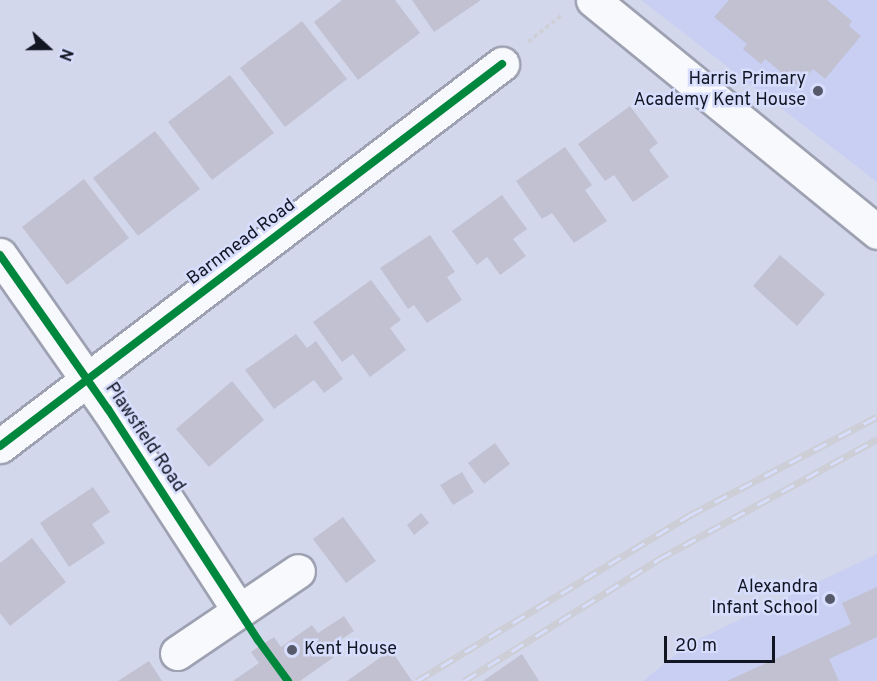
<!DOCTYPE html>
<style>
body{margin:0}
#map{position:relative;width:877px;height:681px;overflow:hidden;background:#d2d7ec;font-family:Overpass,sans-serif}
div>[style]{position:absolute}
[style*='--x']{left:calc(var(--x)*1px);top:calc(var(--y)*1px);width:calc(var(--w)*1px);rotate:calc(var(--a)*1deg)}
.built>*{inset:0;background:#c8cff2}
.building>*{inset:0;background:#c1c1d2}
.path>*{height:4px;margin-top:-2px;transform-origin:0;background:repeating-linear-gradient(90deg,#cfd0d7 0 4.5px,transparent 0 7.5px)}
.roads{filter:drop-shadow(2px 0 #9da1b1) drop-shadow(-2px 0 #9da1b1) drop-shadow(0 2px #9da1b1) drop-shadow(0 -2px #9da1b1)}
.minor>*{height:33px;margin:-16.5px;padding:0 16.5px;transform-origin:16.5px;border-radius:16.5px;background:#f8f9fc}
.rail>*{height:7px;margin-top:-3.5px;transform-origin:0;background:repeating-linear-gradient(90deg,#d7defd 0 14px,#cdced5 0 28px);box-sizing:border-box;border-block:2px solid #cdced5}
.cycleway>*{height:8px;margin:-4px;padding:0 4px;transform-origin:4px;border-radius:4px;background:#00873e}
.dots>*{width:16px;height:16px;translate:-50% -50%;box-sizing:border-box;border:3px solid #d7defd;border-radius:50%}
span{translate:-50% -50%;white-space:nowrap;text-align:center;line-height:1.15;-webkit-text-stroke:5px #d7defd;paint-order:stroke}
.poi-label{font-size:18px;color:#121522}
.right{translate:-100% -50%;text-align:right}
.left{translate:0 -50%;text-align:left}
.street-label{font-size:18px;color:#121522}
.north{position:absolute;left:18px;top:18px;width:60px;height:60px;-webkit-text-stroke:4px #d7defd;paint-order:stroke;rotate:111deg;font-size:16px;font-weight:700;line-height:24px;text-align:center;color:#121522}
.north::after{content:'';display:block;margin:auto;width:21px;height:27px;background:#121522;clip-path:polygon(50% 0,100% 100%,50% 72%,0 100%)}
.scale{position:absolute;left:664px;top:636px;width:111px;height:27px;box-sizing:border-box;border:3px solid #121522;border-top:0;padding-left:8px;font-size:18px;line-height:21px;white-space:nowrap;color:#121522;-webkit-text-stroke:4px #d7defd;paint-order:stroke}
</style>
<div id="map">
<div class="built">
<i style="clip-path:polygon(641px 0,877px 0,877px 182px)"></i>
<i style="clip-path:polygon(877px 554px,877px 681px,643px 681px,689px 644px)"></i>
</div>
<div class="building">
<i style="clip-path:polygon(342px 0,395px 0,420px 33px,358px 80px,314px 22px)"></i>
<i style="clip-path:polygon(412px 0,481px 0,434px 32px)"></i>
<i style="clip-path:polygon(729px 0,827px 0,852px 21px,849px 26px,861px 36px,825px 79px,813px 69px,798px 86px,765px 59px,761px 64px,743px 49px,747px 44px,714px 17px)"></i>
<i style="clip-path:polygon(302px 21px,347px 79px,285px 127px,240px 68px)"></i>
<i style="clip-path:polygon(230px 75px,274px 133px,212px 180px,168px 122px)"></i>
<i style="clip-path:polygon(630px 106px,658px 143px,649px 150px,669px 177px,633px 202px,614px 175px,605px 181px,578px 144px)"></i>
<i style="clip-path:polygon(155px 131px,200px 189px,138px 236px,93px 178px)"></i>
<i style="clip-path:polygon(565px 147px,592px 185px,585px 190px,607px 221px,574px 243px,552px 213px,542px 219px,516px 181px)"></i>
<i style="clip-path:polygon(84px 179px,129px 238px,67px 285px,22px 227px)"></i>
<i style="clip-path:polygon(502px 195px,527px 229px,513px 239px,526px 256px,500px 275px,487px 257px,477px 265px,452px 231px)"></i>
<i style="clip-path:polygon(430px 235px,455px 272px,447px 277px,462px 300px,427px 323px,414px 305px,408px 309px,380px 268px)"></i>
<i style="clip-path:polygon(780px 255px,825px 294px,797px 326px,753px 286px)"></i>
<i style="clip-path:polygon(371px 280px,401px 320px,390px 328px,406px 350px,370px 377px,353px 354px,342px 362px,313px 322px)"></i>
<i style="clip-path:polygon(296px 334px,307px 348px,316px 341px,343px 379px,324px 393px,314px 380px,274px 409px,245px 370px)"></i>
<i style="clip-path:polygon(232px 381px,264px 420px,209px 467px,176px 429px)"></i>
<i style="clip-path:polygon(495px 443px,510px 464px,484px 484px,468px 463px)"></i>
<i style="clip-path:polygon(462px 472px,474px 492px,453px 505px,440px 485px)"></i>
<i style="clip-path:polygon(93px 487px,110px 512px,92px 524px,105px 543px,69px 567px,40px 523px)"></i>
<i style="clip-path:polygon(421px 513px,429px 523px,414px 535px,407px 525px)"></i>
<i style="clip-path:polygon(343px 517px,376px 561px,346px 583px,313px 539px)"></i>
<i style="clip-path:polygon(32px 538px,66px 582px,10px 626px,0 613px,0 563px)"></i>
<i style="clip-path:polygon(877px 587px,877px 637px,829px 659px,839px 681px,727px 681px,851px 624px,842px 603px)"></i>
<i style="clip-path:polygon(344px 616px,354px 631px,328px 648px,334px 657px,300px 681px,233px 681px,259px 663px,251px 652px,274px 637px,281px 647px,312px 625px,318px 633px)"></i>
<i style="clip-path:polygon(391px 650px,412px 681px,347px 681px)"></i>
<i style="clip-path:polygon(522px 654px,539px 681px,483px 681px)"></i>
<i style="clip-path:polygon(149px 661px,162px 681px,118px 681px)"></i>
</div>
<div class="path">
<i style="--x:528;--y:42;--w:43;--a:-38.5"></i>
</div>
<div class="roads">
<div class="minor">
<i style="--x:593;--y:0;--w:367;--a:39.2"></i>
<i style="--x:0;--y:255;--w:188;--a:55"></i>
<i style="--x:108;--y:409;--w:241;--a:57"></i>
<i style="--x:0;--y:446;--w:631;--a:-37.27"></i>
<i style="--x:177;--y:653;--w:146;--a:-34.1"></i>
</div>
</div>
<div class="rail">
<i style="--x:417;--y:681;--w:320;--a:-31.3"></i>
<i style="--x:690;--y:515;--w:211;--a:-27.7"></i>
<i style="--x:464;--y:681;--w:230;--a:-32"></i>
<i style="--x:659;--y:559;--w:249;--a:-28.8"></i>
</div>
<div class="cycleway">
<i style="--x:0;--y:255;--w:188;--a:55"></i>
<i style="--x:108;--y:409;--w:275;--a:57"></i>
<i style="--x:258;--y:640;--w:51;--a:53.8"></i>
<i style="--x:0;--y:446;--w:631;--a:-37.27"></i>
</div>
<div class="dots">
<i style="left:818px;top:91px;background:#555969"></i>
<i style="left:830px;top:599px;background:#555969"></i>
<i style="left:292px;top:650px;background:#555969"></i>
</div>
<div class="poi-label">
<span class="right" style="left:806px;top:91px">Harris Primary<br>Academy Kent House</span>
<span class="right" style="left:818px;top:599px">Alexandra<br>Infant School</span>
<span class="left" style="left:304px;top:650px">Kent House</span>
</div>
<div class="street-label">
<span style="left:242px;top:243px;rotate:-37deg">Barnmead Road</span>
<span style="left:144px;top:438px;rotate:56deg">Plawsfield Road</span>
</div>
<div class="north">N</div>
<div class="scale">20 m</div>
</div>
